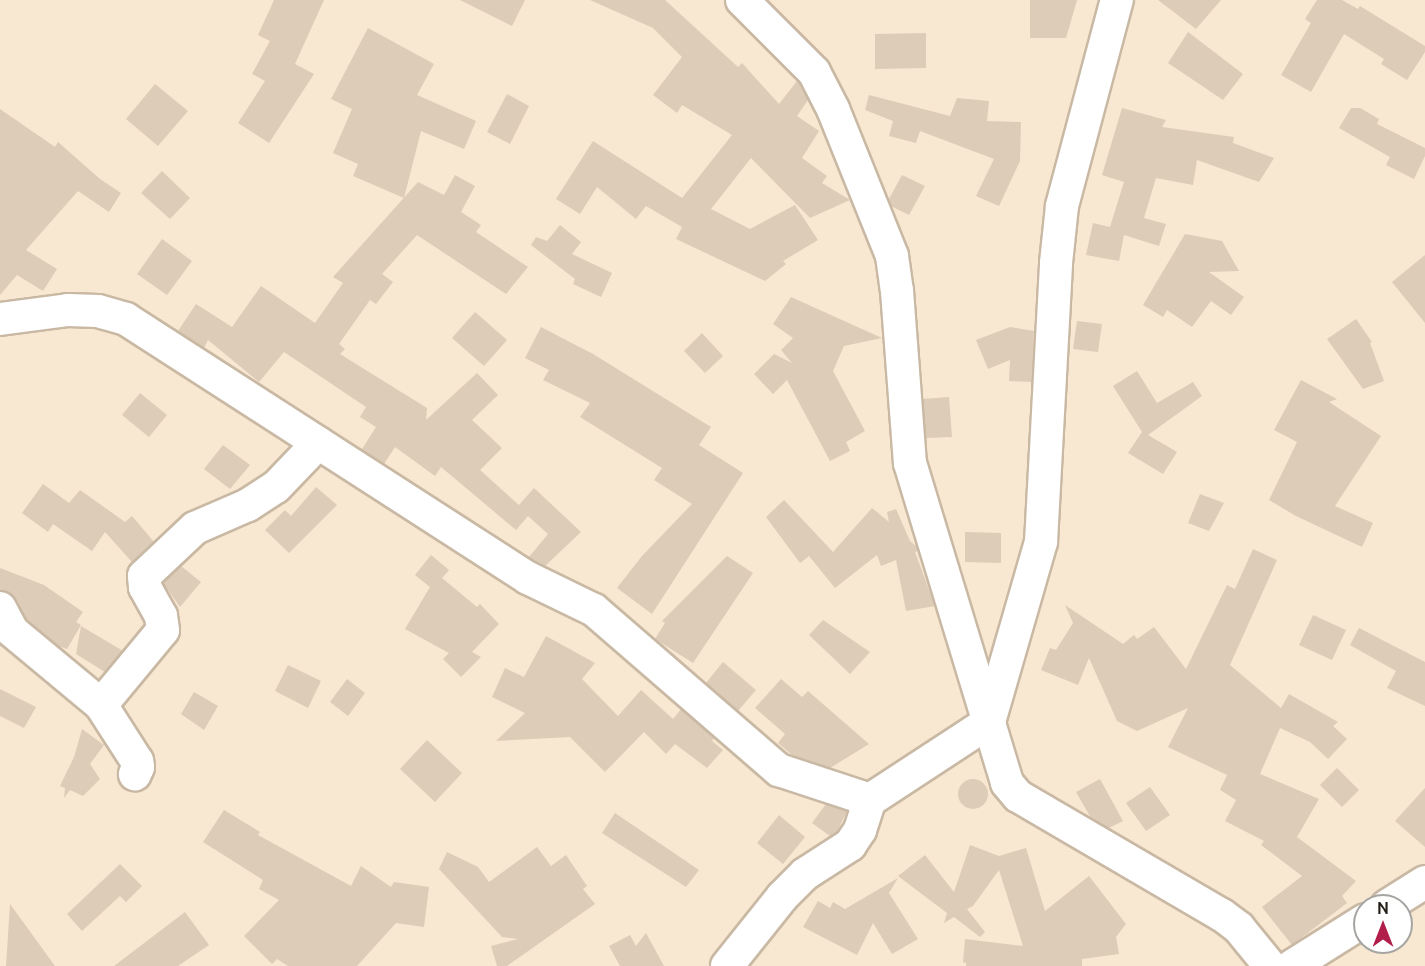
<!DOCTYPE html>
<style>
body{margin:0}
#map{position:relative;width:1425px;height:966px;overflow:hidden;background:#f8e7d1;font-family:Ubuntu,sans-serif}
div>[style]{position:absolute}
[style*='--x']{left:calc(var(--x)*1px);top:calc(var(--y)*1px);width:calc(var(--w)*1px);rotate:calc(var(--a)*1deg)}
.building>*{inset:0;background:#ddccb7}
.round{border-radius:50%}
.roads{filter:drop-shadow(2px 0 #c9b9a4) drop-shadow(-2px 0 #c9b9a4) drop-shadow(0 2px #c9b9a4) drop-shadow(0 -2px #c9b9a4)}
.minor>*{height:32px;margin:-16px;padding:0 16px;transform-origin:16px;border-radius:16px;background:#fff}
span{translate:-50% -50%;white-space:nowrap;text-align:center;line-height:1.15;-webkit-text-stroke:5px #fff;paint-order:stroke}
.north{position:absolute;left:1353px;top:894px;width:60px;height:60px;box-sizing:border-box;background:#fff;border:2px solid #a7a5a2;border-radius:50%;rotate:0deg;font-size:16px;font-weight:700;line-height:24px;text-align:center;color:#241e16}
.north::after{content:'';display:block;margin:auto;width:21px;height:27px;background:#b01e49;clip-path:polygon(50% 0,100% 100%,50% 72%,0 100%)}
</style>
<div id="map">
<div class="building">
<i style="clip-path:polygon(274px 0,324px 0,295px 64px,314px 74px,269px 143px,238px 123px,265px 81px,252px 74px,270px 41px,258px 35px)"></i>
<i style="clip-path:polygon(460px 0,525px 0,512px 26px)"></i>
<i style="clip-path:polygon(590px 0,665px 0,738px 67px,742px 63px,779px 104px,797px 81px,799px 83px,808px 100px,797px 116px,819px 131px,802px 158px,827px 176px,822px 183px,850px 200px,810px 218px,751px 158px,711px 209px,750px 229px,795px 205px,818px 240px,783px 261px,786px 264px,765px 281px,676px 239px,682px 227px,646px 206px,636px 219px,597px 187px,580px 214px,556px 199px,593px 141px,682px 198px,732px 135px,682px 105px,677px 113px,653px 95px,682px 57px,653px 28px)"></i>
<i style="clip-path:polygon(1030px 0,1077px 0,1066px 38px,1030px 38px)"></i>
<i style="clip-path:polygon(1158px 0,1221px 0,1196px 29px)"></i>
<i style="clip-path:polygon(1317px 0,1342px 0,1358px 9px,1360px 6px,1425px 46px,1425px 52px,1407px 80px,1381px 64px,1384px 59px,1344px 34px,1311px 92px,1281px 75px,1311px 23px,1305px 19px)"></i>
<i style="clip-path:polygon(368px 28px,434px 64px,417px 95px,476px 121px,464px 149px,421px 131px,404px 198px,353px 176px,358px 164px,333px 153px,352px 109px,331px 99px)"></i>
<i style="clip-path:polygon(1188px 32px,1243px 74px,1223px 100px,1168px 63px)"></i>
<i style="clip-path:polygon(926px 33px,926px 68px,875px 69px,875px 34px)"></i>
<i style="clip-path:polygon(155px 84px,188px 111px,158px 146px,126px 119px)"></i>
<i style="clip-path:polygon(507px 94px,529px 106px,510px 144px,487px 132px)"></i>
<i style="clip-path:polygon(869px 95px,950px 116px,957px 98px,989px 101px,987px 121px,1021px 122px,1020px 161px,999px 206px,976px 196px,994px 159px,920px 131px,916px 143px,889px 136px,893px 121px,865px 110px)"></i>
<i style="clip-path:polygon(1122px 108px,1166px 120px,1162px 127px,1234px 137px,1233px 143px,1274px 158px,1259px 182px,1197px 160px,1193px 185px,1156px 178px,1144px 218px,1166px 224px,1159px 246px,1124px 235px,1119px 261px,1086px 255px,1093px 223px,1110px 227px,1124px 182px,1102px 175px)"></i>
<i style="clip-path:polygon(1351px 108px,1360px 108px,1379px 119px,1377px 124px,1425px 148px,1425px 156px,1414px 179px,1386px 165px,1390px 157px,1339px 128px)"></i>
<i style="clip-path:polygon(0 109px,55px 147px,58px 142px,100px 179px,121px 193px,109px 212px,78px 191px,26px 250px,57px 269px,43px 291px,17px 275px,0 295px)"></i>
<i style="clip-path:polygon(162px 171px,190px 198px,170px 219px,141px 193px)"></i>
<i style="clip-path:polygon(455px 175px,475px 186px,461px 212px,481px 225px,476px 232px,528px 267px,506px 294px,417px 235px,382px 274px,393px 282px,376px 304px,370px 300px,339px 344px,345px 349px,340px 354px,427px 408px,426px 420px,477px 373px,498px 395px,472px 420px,502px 448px,480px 470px,519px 505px,534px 488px,581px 532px,545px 566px,529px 557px,548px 534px,528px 516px,516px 530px,441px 467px,435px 476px,395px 447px,384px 464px,362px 449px,376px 427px,360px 417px,366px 407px,284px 352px,259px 382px,208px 340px,204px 348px,178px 331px,196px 304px,232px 327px,261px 286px,315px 323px,343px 283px,333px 277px,418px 182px,444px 195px)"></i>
<i style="clip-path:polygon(902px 175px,925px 186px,909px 215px,891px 206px,889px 199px)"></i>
<i style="clip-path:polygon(560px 225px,581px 242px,572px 254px,612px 273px,601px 297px,573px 284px,575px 279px,531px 245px,536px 237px,547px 241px)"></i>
<i style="clip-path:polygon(1185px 234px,1222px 241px,1239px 271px,1209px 272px,1244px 297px,1231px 315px,1211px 301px,1192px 327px,1167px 310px,1163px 317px,1143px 305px)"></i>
<i style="clip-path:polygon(162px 239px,192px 261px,167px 295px,137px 274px)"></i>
<i style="clip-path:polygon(1425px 255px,1425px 323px,1392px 282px)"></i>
<i style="clip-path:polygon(791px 297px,882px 338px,844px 346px,833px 371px,865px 431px,846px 442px,850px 451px,830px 461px,787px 380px,773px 394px,754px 374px,774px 354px,792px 363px,781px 350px,793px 338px,773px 324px)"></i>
<i style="clip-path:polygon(475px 312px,507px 340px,484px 366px,452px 338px)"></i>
<i style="clip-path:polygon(1356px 319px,1372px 342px,1370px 343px,1384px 381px,1363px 389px,1327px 339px)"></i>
<i style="clip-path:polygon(1077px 321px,1102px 324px,1098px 352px,1073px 349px)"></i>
<i style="clip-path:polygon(541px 327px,593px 354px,711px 427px,699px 445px,743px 473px,652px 614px,617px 588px,642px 556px,692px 504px,654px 480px,662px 468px,580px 417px,590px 403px,543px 380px,549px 370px,525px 358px)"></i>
<i style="clip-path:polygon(1010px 327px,1034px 331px,1032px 382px,1009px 381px,1010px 360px,988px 369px,976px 340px)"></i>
<i style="clip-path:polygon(702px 333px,723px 356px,705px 373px,684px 351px)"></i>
<i style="clip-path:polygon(1137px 371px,1157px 403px,1193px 382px,1202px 396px,1148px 435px,1177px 452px,1163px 474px,1128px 453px,1142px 432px,1113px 386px)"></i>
<i style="clip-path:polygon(1301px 380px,1337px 399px,1329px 402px,1381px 436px,1335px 506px,1373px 523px,1362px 547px,1296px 516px,1269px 500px,1297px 442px,1274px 430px)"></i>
<i style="clip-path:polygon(140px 393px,167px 415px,149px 437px,122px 415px)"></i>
<i style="clip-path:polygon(949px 397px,952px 437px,926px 438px,923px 399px)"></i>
<i style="clip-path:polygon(223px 445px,250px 465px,230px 489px,204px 469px)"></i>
<i style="clip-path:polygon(43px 484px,69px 503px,80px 490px,125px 522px,132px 516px,154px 542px,132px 562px,105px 532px,92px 551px,53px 524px,48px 532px,22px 513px)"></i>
<i style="clip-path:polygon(316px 487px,337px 505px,289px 553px,265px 530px,285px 510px,291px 516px)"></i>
<i style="clip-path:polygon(1200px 494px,1224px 503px,1209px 531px,1188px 523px)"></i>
<i style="clip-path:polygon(784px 500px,833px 552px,872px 508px,889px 522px,887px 512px,896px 509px,910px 541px,917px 547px,918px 551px,915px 552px,935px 606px,906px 611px,896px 560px,881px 566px,877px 555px,835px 588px,809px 556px,800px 563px,766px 517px)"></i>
<i style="clip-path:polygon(965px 532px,1001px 533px,1001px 563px,965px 562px)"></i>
<i style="clip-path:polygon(1253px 549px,1277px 560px,1230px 665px,1281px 708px,1289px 694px,1338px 722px,1333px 726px,1347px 739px,1328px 759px,1310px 742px,1280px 728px,1260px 774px,1319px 799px,1297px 837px,1356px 881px,1342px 896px,1347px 903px,1292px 945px,1262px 907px,1302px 876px,1261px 845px,1264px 841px,1225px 821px,1236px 800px,1220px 790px,1227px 775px,1168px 747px,1188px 708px,1137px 731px,1117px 721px,1089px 658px,1078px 685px,1041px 670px,1050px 648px,1056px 650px,1073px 623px,1065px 605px,1123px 644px,1134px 635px,1137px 639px,1154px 627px,1186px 669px,1227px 585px,1235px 589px)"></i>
<i style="clip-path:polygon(431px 555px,449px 570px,442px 578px,477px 607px,480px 604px,499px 624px,472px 652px,481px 657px,461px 677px,443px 659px,449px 653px,405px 629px,430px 587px,415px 575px)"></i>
<i style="clip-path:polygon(727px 556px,753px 573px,693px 663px,655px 639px,665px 623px,662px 621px)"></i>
<i style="clip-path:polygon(181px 566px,201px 582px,180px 607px,163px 583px)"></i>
<i style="clip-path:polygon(0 568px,44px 585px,83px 612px,76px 622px,81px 625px,67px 649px,58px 646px,26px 619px,16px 599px,9px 593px,0 590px)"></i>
<i style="clip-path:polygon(1313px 615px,1346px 630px,1332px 660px,1299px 645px)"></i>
<i style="clip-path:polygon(823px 620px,870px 652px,850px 674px,809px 635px)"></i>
<i style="clip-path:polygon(81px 626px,123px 651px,105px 672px,76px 654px)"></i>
<i style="clip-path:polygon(1359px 628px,1425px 662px,1425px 706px,1387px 688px,1396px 671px,1350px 645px)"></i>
<i style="clip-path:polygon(546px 636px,595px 663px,582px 679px,618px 716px,641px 690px,673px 719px,681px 709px,714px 738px,712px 741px,723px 750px,707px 768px,675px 744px,666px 754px,644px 732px,605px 772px,570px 737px,496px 741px,525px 713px,492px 697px,505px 668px,524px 677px)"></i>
<i style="clip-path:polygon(723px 662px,756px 690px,738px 711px,706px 683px)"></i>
<i style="clip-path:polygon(288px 665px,321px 681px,308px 708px,275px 691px)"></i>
<i style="clip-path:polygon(347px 679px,365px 693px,348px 716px,330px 702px)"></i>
<i style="clip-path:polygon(781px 679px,802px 697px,808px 691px,869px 744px,830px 768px,792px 755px,778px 743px,785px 734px,755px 708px)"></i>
<i style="clip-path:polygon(0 689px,36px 707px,24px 728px,0 716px)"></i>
<i style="clip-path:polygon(194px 692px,218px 706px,204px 730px,181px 714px)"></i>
<i style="clip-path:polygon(82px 729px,104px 745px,90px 764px,100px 779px,83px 796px,70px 790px,64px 798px,65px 788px,60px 786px,74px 757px)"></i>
<i style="clip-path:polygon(427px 740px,462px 773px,435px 802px,400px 769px)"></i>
<i style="clip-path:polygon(1337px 768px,1359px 790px,1342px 807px,1320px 785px)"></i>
<i style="clip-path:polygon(1100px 779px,1123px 821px,1109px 828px,1091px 818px,1076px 792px)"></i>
<i class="round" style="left:958px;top:779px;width:30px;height:30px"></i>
<i style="clip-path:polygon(1150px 787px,1170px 815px,1146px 831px,1126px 803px)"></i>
<i style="clip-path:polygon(1425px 788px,1425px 847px,1395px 821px)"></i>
<i style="clip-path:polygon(826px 804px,847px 811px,837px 832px,830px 836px,812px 823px)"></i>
<i style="clip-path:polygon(224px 810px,260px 832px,258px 835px,351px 886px,361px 866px,391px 887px,394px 882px,429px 887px,424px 927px,396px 923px,357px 966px,288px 966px,277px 959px,272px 964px,244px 936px,279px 900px,259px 889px,263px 880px,203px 842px)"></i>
<i style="clip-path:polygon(615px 813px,699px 870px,686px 887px,602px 833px)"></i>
<i style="clip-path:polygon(779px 815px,805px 837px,783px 864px,757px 843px)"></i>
<i style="clip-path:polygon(970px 845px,999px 856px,1026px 848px,1045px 911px,1089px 876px,1126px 924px,1116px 937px,1119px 954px,1082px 959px,1082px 966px,966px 966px,966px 963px,963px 962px,965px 939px,1023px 946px,999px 870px,973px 906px,967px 909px,985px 932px,980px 937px,954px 917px,944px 923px,947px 913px,898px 876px,925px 855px,954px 892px)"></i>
<i style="clip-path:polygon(537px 847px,551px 866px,566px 855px,587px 886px,583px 889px,595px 904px,507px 966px,497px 966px,491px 946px,518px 939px,502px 937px,439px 869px,447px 852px,478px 867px,489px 882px)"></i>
<i style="clip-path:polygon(120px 864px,142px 886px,126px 902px,120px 896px,82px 931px,67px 914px)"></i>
<i style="clip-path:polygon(898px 878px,889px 893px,918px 939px,892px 954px,873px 923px,857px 955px,803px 927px,818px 901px,830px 908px,833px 902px,845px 909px)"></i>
<i style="clip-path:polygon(10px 904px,55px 966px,6px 966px)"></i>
<i style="clip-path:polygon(185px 912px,209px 945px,178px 966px,114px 966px)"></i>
<i style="clip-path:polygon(646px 933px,664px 966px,620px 966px,609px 946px,630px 935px,636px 946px)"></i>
</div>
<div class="roads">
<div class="minor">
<i style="--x:742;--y:0;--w:102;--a:45"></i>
<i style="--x:814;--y:72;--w:42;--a:62.8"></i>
<i style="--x:833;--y:109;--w:158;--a:68.1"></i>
<i style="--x:892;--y:256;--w:35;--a:82"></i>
<i style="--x:897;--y:291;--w:172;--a:85.7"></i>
<i style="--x:910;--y:463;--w:334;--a:73.1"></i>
<i style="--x:1007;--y:783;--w:17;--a:50"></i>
<i style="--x:1018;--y:796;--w:236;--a:30.3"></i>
<i style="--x:1222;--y:915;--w:21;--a:37"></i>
<i style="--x:1239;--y:928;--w:49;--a:50.8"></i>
<i style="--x:0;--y:319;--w:69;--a:-7.5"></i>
<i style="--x:68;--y:310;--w:30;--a:2"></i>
<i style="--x:98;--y:311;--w:29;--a:16"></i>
<i style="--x:126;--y:319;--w:478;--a:32.8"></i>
<i style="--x:528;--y:578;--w:73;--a:25.9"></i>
<i style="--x:594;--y:610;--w:245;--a:40.9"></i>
<i style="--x:779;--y:770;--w:96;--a:18.2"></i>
<i style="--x:0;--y:608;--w:26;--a:62"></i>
<i style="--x:12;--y:631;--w:116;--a:39.7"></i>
<i style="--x:101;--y:705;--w:67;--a:57.3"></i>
<i style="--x:137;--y:761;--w:6;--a:81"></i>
<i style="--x:138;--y:767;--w:8;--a:113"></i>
<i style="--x:101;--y:705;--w:97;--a:-50.4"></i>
<i style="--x:163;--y:630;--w:14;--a:-98"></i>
<i style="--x:161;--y:616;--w:33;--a:-119"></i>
<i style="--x:145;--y:587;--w:11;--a:-95"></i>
<i style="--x:144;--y:576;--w:70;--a:-43.3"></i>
<i style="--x:195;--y:528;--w:58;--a:-23.5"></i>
<i style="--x:248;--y:505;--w:33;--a:-33"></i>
<i style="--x:276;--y:487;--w:61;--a:-46.3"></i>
<i style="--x:1387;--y:906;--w:45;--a:-32.3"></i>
<i style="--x:727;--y:966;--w:88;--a:-51.4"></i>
<i style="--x:782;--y:897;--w:33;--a:-45"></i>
<i style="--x:805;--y:874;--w:54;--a:-32.8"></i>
<i style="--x:850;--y:845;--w:18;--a:-56"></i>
<i style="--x:860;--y:830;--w:32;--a:-72"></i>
<i style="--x:870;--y:800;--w:142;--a:-33.2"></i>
<i style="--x:989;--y:722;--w:187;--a:-73.9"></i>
<i style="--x:1041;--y:542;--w:279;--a:-86.9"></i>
<i style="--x:1056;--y:263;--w:57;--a:-84"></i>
<i style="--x:1062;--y:206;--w:213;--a:-75.1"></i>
<i style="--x:1292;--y:966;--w:86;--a:-32.2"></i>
</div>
</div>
<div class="north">N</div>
</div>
